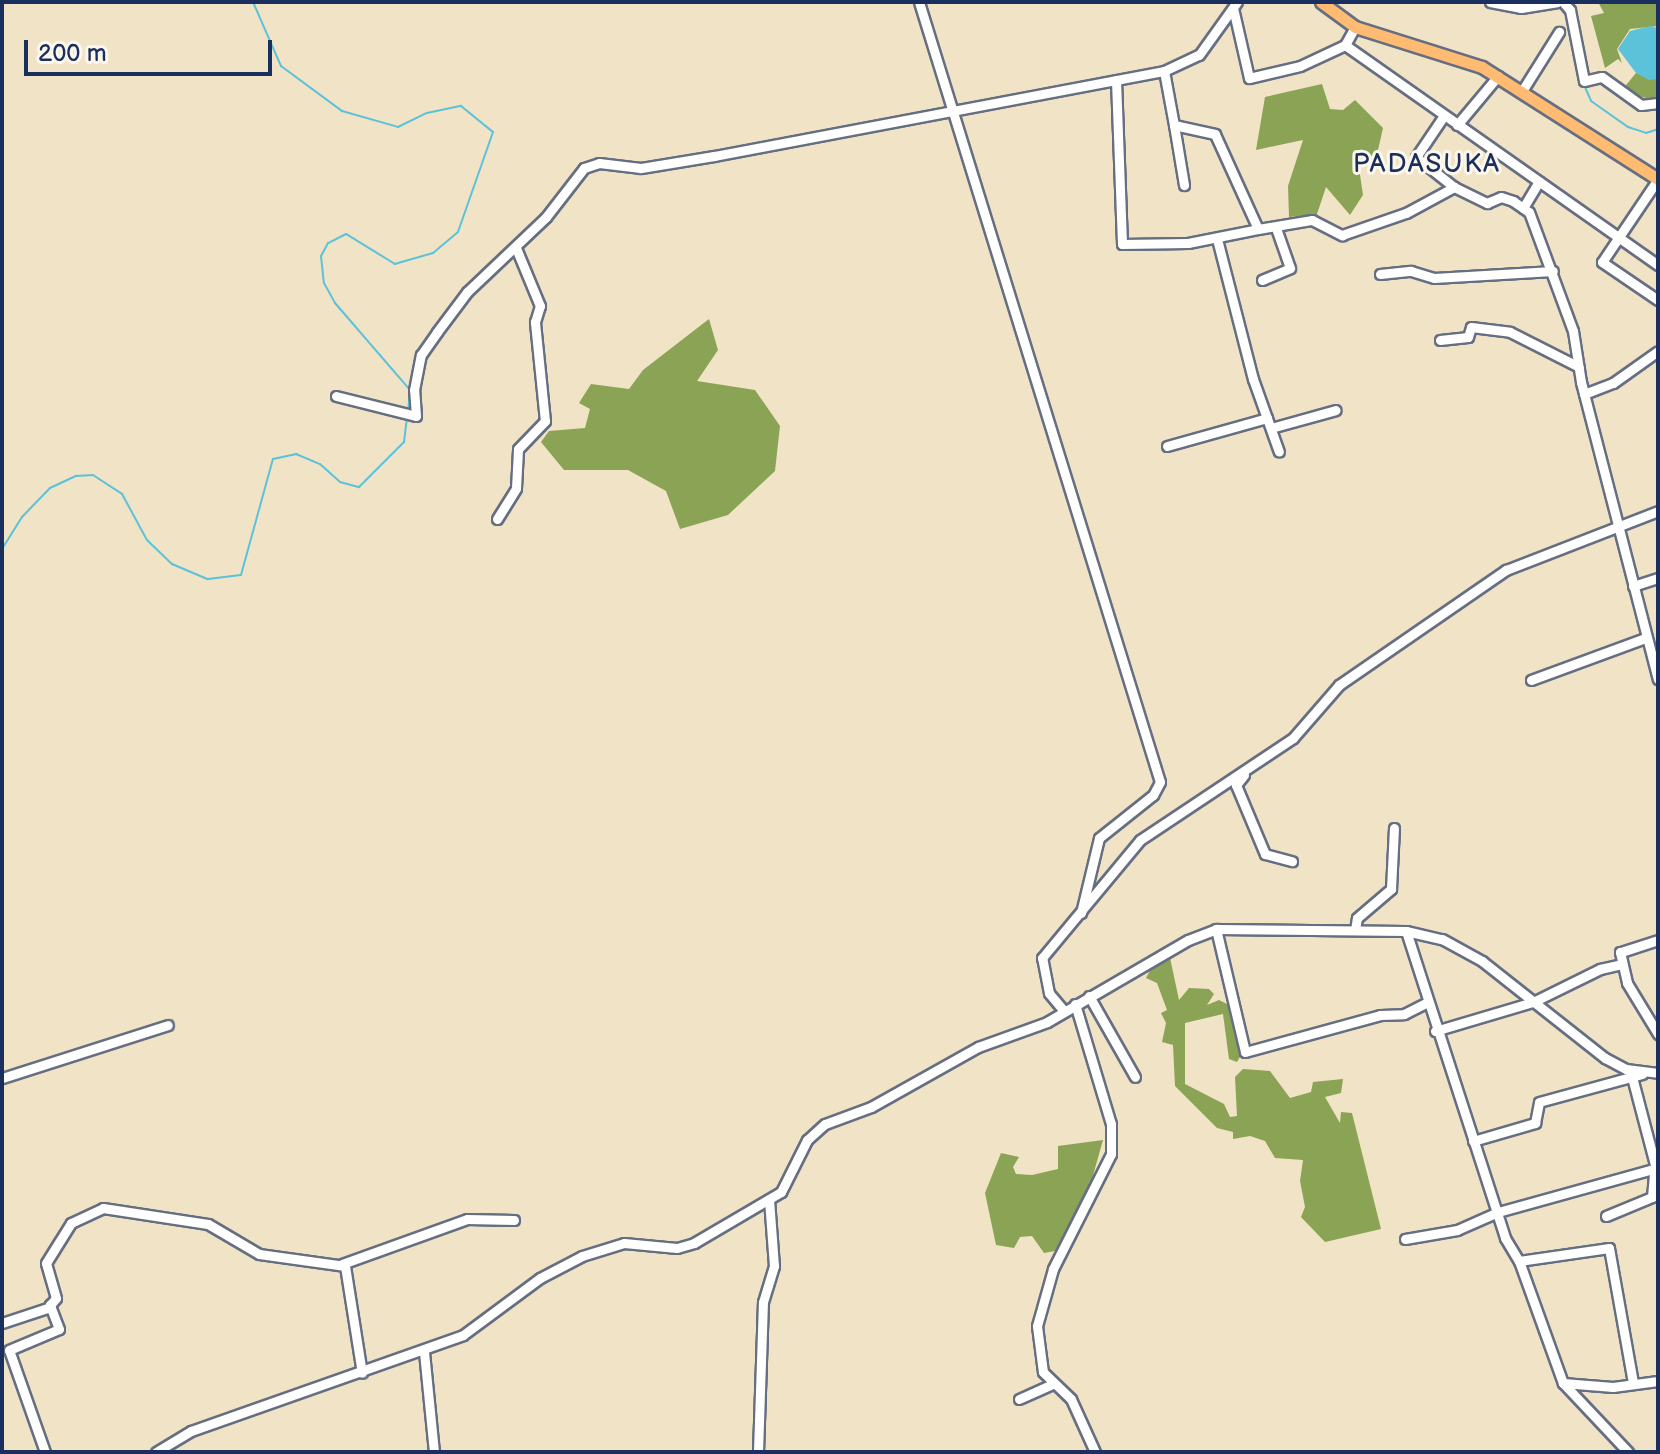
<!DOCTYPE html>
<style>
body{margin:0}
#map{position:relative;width:1660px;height:1454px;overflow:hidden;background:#f1e3c6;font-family:"Balsamiq Sans",sans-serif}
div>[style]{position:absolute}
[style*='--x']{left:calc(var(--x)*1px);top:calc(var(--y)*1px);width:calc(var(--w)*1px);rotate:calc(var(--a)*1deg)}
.forest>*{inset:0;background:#8ba354}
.water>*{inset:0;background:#5cc2d9}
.stream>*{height:2px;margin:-1px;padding:0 1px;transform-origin:1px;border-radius:1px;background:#5cc2d9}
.roads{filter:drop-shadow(2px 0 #666e82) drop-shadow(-2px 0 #666e82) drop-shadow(0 2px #666e82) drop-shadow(0 -2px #666e82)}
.minor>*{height:9px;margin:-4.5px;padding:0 4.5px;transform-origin:4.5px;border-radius:4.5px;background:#fff}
.major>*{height:11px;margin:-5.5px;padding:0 5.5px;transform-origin:5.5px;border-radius:5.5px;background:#ffbb71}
span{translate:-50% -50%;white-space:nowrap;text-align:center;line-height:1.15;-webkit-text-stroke:6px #fbf7ec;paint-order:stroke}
.quarter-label{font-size:26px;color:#1b2f5e;letter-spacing:2px}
.frame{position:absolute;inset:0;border:4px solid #1b2f5e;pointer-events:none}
.scale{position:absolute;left:24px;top:40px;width:248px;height:36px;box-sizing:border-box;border:4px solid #1b2f5e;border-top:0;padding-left:10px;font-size:24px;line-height:28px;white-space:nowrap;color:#1b2f5e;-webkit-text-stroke:6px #fbf7ec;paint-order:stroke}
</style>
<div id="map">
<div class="forest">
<i style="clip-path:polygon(1598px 2px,1658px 2px,1658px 26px,1630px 29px,1617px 49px,1622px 63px,1618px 59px,1605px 68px,1591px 16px,1604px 13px)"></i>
<i style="clip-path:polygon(1636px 73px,1658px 79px,1658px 102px,1622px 90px)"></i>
<i style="clip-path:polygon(1322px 84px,1330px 109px,1343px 110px,1355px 100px,1383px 128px,1378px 150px,1359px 168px,1363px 195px,1350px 215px,1326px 187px,1317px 214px,1289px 217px,1288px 186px,1303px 140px,1256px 150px,1265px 97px)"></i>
<i style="clip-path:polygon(709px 319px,718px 350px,697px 381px,755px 390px,780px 426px,775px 471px,728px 515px,680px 529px,666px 491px,628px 470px,564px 470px,541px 442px,549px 431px,585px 428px,590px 409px,579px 403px,591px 384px,629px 389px,643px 370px)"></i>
<i style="clip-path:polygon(1169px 953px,1179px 1000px,1189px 988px,1209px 989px,1214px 994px,1207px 1005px,1219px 1000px,1231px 1006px,1241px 1055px,1237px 1062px,1229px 1059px,1223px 1014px,1185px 1023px,1185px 1084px,1224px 1104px,1230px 1117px,1237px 1116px,1235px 1077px,1243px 1069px,1270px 1071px,1290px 1098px,1311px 1092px,1313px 1082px,1343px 1079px,1341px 1093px,1325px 1097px,1340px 1123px,1341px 1112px,1352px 1113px,1381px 1229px,1325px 1242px,1301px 1217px,1305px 1207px,1300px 1181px,1303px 1160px,1275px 1158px,1265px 1141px,1250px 1136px,1233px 1139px,1233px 1132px,1217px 1128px,1175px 1086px,1173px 1045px,1162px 1042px,1166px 1023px,1161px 1013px,1167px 1010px,1157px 983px,1146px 978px,1154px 963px)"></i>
<i style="clip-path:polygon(1103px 1140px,1090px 1186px,1055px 1251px,1044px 1253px,1032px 1236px,1020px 1237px,1014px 1248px,996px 1245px,985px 1193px,1001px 1153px,1019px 1157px,1013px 1167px,1016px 1174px,1032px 1175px,1058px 1169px,1058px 1146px)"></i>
</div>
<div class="water">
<i style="clip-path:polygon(1650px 26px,1658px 28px,1658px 79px,1649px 80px,1636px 73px,1618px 49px,1630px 31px)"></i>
</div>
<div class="stream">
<i style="--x:253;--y:2;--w:70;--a:66.4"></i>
<i style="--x:281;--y:66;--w:76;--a:36.4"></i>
<i style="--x:342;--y:111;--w:58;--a:15.9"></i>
<i style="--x:398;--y:127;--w:32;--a:-26"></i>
<i style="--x:427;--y:113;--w:35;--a:-12"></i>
<i style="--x:461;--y:106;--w:41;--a:39.1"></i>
<i style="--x:493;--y:132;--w:106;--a:109.3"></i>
<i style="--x:458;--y:232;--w:33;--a:140"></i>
<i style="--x:433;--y:253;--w:40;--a:164"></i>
<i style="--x:395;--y:264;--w:57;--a:-148.5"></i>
<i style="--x:346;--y:234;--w:20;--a:153"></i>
<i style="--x:328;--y:243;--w:15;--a:118"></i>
<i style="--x:321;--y:256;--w:27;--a:84"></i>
<i style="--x:324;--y:283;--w:23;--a:61"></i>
<i style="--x:335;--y:303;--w:115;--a:49.2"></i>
<i style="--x:410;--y:390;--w:21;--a:95"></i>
<i style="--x:1584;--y:85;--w:17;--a:66"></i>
<i style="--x:1591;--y:101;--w:45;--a:35.1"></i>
<i style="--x:1628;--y:127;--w:19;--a:18"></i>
<i style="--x:1646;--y:133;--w:13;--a:-18"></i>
<i style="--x:2;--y:549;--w:38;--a:-58"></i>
<i style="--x:22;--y:517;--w:40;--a:-46"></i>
<i style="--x:50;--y:488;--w:29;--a:-25"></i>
<i style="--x:76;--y:476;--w:17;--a:-3"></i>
<i style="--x:93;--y:475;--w:35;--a:33"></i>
<i style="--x:122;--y:494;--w:52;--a:61.5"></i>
<i style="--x:147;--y:540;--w:35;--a:44"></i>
<i style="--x:172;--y:564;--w:39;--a:23"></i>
<i style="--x:208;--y:579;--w:33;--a:-7"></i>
<i style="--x:241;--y:575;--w:120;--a:-74.6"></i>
<i style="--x:273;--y:459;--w:24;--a:-12"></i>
<i style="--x:296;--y:454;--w:26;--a:23"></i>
<i style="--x:320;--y:464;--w:27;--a:42"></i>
<i style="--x:340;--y:482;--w:20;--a:15"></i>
<i style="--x:359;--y:487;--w:64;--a:-45"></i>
<i style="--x:404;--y:442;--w:25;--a:-83"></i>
</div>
<div class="roads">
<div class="minor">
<i style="--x:919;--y:2;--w:816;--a:72.83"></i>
<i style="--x:1160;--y:782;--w:15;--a:118"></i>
<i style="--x:1153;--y:795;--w:69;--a:141.5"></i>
<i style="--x:1099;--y:838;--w:77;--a:103.5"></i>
<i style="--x:1490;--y:2;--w:32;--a:11"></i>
<i style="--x:1521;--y:8;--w:36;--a:-9"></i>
<i style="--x:1563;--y:2;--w:11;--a:49"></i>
<i style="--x:1570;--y:10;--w:72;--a:78.8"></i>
<i style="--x:1584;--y:81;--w:18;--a:-13"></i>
<i style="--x:1602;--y:77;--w:48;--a:35.7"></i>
<i style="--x:1641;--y:105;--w:17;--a:-7"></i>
<i style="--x:1233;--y:8;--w:72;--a:77.1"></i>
<i style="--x:1249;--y:78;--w:52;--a:-13.2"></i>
<i style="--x:1300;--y:66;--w:50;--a:-25"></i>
<i style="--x:1345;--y:45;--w:21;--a:-61"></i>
<i style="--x:1345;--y:45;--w:383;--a:35.1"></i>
<i style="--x:1116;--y:80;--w:164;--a:87.9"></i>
<i style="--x:1122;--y:244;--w:66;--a:-0.9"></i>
<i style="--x:1188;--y:243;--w:71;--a:-11.3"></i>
<i style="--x:1258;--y:229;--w:104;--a:-114.4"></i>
<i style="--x:1215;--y:134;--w:42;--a:-167.6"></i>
<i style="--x:1174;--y:125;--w:55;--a:-100.5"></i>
<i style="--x:1522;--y:91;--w:70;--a:-57.9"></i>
<i style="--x:1443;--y:117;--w:48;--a:124"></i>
<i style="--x:1416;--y:157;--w:48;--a:38.3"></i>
<i style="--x:1174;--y:125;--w:61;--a:80.5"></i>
<i style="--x:1457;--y:125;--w:64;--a:-50.1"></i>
<i style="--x:1658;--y:179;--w:100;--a:124"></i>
<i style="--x:1602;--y:262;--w:68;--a:34.2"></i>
<i style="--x:1523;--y:208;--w:31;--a:-59"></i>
<i style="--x:1258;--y:229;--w:55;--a:-9.5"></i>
<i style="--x:1312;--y:220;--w:34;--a:27"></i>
<i style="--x:1342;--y:235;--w:68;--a:-19"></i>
<i style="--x:1406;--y:213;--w:55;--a:-28.4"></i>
<i style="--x:1454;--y:187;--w:37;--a:26"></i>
<i style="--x:1487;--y:203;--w:15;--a:-23"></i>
<i style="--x:1501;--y:197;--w:13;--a:18"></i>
<i style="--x:1513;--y:201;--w:19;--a:35"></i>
<i style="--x:1529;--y:212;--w:127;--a:69.7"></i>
<i style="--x:1573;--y:331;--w:52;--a:81.1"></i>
<i style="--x:1581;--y:382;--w:307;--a:75.5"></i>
<i style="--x:1217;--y:239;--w:145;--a:75.6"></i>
<i style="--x:1253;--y:379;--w:77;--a:70.4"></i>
<i style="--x:1380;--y:274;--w:31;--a:-6"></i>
<i style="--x:1411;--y:271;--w:24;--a:17"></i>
<i style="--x:1434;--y:278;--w:119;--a:-3.4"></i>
<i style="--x:1262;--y:280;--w:30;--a:-23"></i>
<i style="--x:1290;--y:268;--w:42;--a:-109.3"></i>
<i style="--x:1440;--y:340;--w:28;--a:-6"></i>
<i style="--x:1468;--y:337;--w:10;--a:-73"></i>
<i style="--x:1471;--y:327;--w:39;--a:7"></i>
<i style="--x:1510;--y:332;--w:77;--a:26.9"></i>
<i style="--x:1584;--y:394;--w:31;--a:-21"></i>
<i style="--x:1613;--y:383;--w:55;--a:-35.4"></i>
<i style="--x:336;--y:396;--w:82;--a:14"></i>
<i style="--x:416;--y:416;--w:26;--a:-94"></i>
<i style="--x:414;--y:390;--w:36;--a:-79"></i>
<i style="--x:421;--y:355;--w:28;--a:-55"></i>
<i style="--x:437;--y:332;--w:50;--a:-53.1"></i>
<i style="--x:467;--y:292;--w:109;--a:-43.5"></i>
<i style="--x:546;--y:217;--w:62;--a:-52.2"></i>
<i style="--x:584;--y:168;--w:16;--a:-18"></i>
<i style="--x:599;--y:163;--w:42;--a:6.8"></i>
<i style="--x:641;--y:168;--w:74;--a:-9.3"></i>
<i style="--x:714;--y:156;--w:458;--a:-10.7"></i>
<i style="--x:1164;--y:71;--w:38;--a:-25"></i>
<i style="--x:1199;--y:55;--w:65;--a:-54.4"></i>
<i style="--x:1271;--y:428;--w:67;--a:-15.5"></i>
<i style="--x:1167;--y:446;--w:104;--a:-15.6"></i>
<i style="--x:497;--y:519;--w:36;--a:-58"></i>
<i style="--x:516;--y:488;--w:39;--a:-87"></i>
<i style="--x:518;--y:449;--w:39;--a:-46"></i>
<i style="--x:545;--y:421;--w:100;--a:-95.8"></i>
<i style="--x:535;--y:322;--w:17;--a:-73"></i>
<i style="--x:540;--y:306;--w:63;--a:-112.5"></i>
<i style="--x:1633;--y:586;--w:26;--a:-18"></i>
<i style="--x:1531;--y:680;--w:121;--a:-20.2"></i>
<i style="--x:1244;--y:775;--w:13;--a:129"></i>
<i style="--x:1236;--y:785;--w:75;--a:67.2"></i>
<i style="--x:1265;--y:854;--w:28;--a:15"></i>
<i style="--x:1216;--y:929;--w:126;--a:76.7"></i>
<i style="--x:1245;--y:1052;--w:140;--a:-15.3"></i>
<i style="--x:1380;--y:1015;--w:24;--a:-2"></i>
<i style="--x:1404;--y:1014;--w:25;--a:-27"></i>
<i style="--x:1355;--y:930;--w:12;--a:-81"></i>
<i style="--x:1357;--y:918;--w:45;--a:-40.5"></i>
<i style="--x:1391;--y:889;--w:61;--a:-87.2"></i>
<i style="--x:1406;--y:931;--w:323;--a:72.1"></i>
<i style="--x:1505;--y:1238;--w:27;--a:59"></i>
<i style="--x:1519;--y:1261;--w:130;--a:70.2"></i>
<i style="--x:1563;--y:1383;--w:95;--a:46.7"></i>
<i style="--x:1658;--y:940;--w:40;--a:162"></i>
<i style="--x:1620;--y:952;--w:32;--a:77"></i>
<i style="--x:1627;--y:983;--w:60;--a:58.7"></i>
<i style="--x:1089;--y:996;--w:93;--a:60.4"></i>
<i style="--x:1075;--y:1004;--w:125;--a:73.3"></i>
<i style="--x:1111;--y:1124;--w:30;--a:90"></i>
<i style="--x:1111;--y:1154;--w:129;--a:116.8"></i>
<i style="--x:1053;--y:1269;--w:59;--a:105.7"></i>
<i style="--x:1037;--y:1326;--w:46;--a:82.6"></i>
<i style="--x:1043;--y:1372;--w:39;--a:44"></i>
<i style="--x:1071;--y:1399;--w:58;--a:65.6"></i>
<i style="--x:1064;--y:1011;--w:23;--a:-130"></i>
<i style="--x:1049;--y:993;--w:36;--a:-101"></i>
<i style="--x:1042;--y:958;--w:153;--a:-50.3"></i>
<i style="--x:1140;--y:840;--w:184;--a:-33.7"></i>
<i style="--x:1293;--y:738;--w:70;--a:-49"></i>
<i style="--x:1339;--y:685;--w:203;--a:-34.6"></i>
<i style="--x:1506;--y:570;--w:163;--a:-21.2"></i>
<i style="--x:1435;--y:1031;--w:102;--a:-16.5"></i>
<i style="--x:1533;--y:1002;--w:75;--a:-26.2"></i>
<i style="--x:1600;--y:969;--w:22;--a:-13"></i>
<i style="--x:1632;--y:1077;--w:102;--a:75.3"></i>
<i style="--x:2;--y:1078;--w:174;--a:-17.7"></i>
<i style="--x:1473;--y:1141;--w:65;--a:-16.2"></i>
<i style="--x:1535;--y:1123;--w:21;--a:-79"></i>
<i style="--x:1539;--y:1102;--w:107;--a:-15.2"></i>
<i style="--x:1606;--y:1216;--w:50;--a:-22.4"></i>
<i style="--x:1652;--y:1197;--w:23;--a:-85"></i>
<i style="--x:1405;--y:1239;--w:53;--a:-9.8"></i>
<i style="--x:1457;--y:1230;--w:45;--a:-23.7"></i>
<i style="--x:1498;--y:1212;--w:161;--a:-15.5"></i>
<i style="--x:1519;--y:1261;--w:91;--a:-8.2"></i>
<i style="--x:1609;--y:1248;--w:137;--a:79.9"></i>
<i style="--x:342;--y:1264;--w:133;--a:-19.8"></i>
<i style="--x:467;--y:1219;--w:47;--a:1.2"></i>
<i style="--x:2;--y:1323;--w:51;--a:-18.4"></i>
<i style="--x:424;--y:1352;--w:100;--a:84.3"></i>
<i style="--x:1563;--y:1383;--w:50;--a:4.6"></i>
<i style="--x:1613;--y:1387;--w:45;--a:-7.6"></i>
<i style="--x:1019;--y:1399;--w:37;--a:-24"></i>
<i style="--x:45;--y:1452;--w:108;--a:-109.4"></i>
<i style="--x:9;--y:1350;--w:54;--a:-22.8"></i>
<i style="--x:59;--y:1329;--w:26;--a:-111"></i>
<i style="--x:50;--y:1305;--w:9;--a:-49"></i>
<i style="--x:56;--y:1298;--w:36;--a:-106"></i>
<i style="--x:46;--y:1263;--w:47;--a:-58"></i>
<i style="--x:71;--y:1223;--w:35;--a:-25"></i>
<i style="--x:103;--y:1208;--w:106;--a:8.7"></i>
<i style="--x:208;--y:1224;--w:59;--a:30.5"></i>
<i style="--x:259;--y:1254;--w:87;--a:7.9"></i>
<i style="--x:345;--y:1266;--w:108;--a:81"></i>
<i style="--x:156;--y:1452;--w:41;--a:-31"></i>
<i style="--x:191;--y:1431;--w:288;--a:-19.4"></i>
<i style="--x:463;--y:1335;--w:96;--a:-36.5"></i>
<i style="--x:540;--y:1278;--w:47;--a:-27.6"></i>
<i style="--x:582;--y:1256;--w:44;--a:-17.2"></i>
<i style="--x:624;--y:1243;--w:53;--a:5.4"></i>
<i style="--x:677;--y:1248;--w:18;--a:-16"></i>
<i style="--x:694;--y:1243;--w:101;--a:-30.4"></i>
<i style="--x:781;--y:1192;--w:58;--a:-63.4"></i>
<i style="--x:807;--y:1140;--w:24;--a:-42"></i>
<i style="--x:825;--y:1124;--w:49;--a:-20.3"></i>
<i style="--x:871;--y:1107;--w:123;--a:-29.3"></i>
<i style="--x:978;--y:1047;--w:73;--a:-19.9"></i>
<i style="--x:1047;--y:1022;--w:163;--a:-30.2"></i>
<i style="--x:1188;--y:940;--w:30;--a:-21"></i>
<i style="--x:1216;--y:929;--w:190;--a:0.6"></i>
<i style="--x:1406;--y:931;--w:37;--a:13"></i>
<i style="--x:1442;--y:939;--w:46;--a:28.8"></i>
<i style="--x:1482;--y:961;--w:157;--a:38.3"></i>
<i style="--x:1605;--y:1058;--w:24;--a:28"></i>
<i style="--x:1626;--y:1069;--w:32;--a:7"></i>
<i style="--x:758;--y:1452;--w:150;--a:-88.1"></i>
<i style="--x:763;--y:1302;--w:38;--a:-73"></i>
<i style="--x:774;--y:1266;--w:67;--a:-94.3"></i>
</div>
<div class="major">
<i style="--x:1321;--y:2;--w:42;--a:36.3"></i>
<i style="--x:1355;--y:27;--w:133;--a:17.5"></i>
<i style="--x:1482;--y:67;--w:209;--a:32.5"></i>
</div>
</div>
<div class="quarter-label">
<span style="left:1427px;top:165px">PADASUKA</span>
</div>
<div class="frame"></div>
<div class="scale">200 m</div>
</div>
